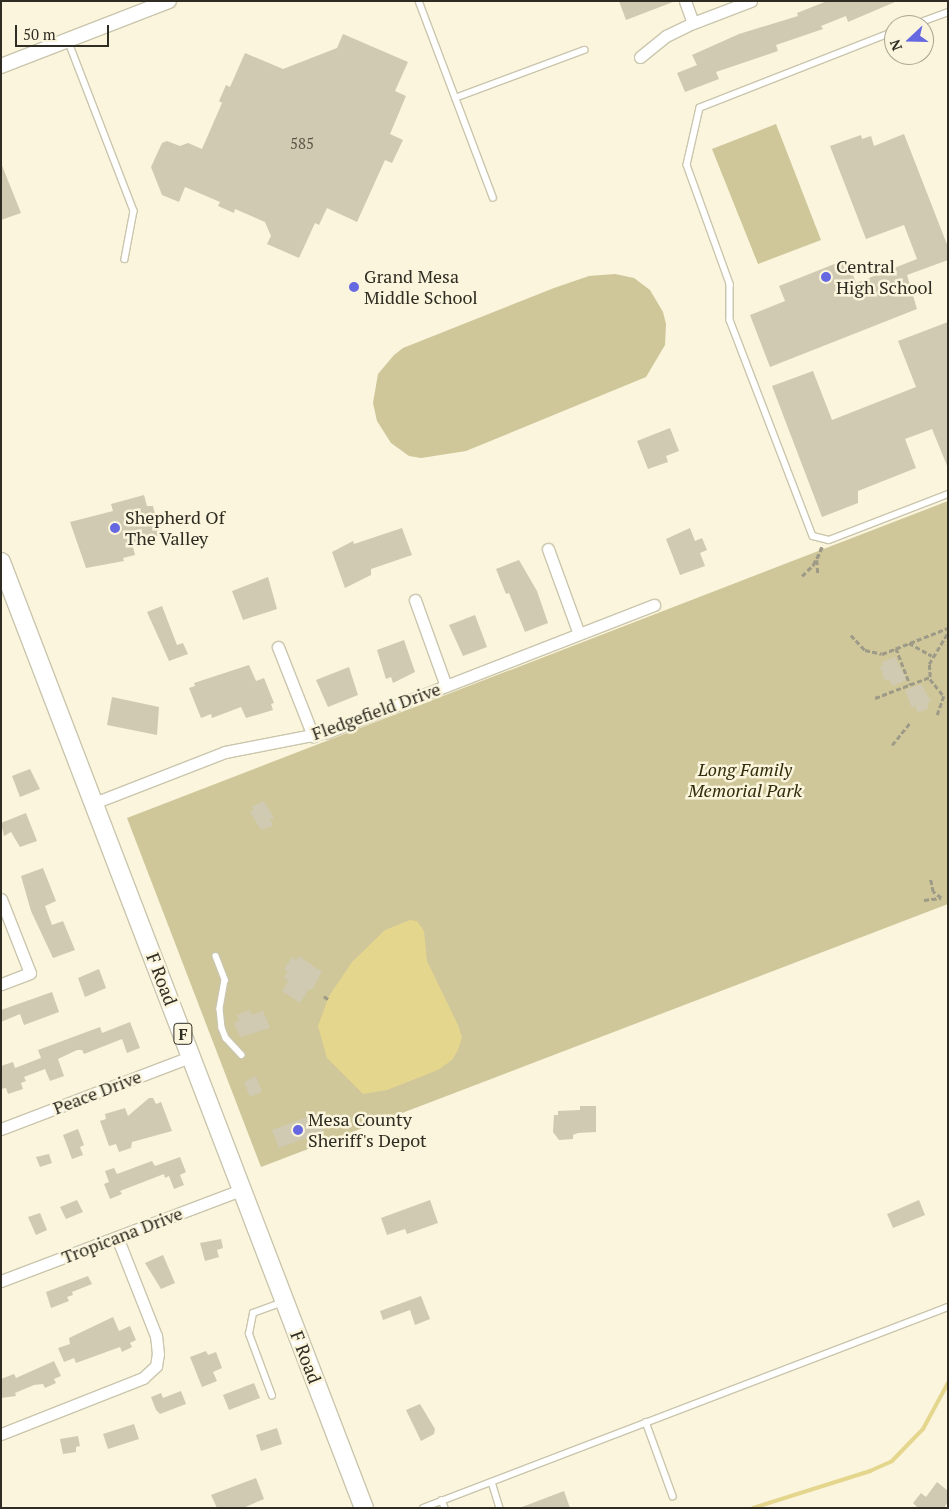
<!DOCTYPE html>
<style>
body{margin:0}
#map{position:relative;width:949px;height:1509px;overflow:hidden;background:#faf5dc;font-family:"PT Serif",serif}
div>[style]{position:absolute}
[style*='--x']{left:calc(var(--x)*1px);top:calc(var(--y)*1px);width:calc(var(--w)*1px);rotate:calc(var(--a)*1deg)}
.green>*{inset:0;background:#cfc699}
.water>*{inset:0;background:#e5d68e}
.stream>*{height:4px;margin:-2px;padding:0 2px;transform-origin:2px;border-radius:2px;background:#e5d68e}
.building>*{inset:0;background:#cfcab1}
.path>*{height:2.5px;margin-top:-1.25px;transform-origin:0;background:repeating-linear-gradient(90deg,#9d9a87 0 5px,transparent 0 7.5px)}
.roads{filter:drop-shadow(1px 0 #cac6ad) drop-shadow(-1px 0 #cac6ad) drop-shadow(0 1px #cac6ad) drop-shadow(0 -1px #cac6ad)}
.service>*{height:5.5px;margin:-2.75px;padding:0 2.75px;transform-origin:2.75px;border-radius:2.75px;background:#fff}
.minor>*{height:11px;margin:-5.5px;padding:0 5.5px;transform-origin:5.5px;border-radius:5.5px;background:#fff}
.tertiary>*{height:14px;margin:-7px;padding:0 7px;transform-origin:7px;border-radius:7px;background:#fff}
.primary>*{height:18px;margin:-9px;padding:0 9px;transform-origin:9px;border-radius:9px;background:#fff}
.dots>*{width:14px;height:14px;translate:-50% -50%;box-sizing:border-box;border:2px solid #faf5dc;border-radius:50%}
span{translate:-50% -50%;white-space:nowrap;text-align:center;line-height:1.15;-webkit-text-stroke:5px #faf5dc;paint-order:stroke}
.number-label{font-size:15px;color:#575446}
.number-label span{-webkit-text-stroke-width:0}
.shield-label span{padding:1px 4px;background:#faf5dc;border:1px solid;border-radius:4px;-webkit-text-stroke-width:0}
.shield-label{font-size:16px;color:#2f2d23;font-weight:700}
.poi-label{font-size:18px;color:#2f2d23}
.left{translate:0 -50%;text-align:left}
.street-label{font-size:18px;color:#2f2d23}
.park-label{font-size:18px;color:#322c0b;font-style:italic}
.frame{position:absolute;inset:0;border:2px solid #2f2d23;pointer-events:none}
.north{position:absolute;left:884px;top:15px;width:50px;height:50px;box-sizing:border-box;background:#faf5dc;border:1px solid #a9a592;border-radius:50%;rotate:249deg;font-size:14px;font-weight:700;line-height:20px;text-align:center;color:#2f2d23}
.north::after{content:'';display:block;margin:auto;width:18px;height:22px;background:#6568e1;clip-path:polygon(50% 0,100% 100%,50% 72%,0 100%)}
.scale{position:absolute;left:15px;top:25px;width:94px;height:22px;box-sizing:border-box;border:2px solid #2f2d23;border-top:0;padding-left:6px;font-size:15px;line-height:18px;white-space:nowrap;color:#2f2d23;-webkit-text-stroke:4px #faf5dc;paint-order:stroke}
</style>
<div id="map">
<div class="green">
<i style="clip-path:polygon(776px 124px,821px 240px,758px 264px,712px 149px)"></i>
<i style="clip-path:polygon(615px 274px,634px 278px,650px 290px,663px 312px,666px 324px,665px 345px,646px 377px,466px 451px,421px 458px,409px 456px,391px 443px,377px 421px,373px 403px,378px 374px,394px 355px,403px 348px,554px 288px,589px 276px)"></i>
<i style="clip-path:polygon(948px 501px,948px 904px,261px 1167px,127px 818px)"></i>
</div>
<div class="water">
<i style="clip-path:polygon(410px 920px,417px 921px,424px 931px,427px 961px,458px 1025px,462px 1037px,458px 1050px,452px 1060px,438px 1070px,387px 1090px,363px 1094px,327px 1058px,318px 1026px,329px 996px,352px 962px,385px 930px)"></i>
</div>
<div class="stream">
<i style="--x:753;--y:1508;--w:123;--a:-17.5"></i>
<i style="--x:870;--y:1471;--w:24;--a:-24"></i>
<i style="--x:892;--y:1461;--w:45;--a:-45.9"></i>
<i style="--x:923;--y:1429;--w:52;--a:-61.5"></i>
</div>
<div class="building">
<i style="clip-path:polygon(619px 1px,673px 1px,673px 2px,626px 20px)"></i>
<i style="clip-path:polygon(827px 1px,895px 2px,848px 22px,846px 16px,821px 26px,823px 29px,776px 45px,778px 51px,716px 72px,719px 79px,685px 92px,677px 73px,697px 65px,692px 55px,739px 34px,798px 16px,797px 13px)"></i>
<i style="clip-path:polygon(343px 34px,408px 62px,395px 91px,406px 96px,390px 134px,403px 140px,392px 163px,385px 160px,357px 222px,327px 208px,319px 225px,315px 223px,299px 258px,267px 244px,271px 236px,265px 222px,235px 209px,234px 213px,218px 206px,220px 202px,185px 187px,179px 202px,162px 195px,151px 167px,162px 143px,167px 141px,180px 146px,188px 143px,202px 149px,222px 103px,219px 101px,226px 85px,230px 87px,245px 53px,283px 69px,337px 48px)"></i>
<i style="clip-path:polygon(904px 134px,948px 247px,948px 260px,907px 275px,917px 309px,770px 367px,750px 315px,785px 301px,779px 286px,847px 259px,856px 283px,917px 259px,904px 225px,866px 239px,830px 146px,861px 135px,862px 139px,871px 136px,874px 146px)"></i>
<i style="clip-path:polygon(1px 163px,21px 213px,1px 220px)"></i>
<i style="clip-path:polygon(948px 322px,948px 468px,932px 429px,905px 439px,916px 468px,858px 491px,858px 503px,822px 517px,772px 386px,813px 371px,832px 420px,916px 387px,898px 341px)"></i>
<i style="clip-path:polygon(670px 428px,679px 451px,666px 456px,668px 462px,648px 469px,637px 441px)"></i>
<i style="clip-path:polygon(144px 495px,147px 506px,153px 506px,160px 535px,138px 541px,139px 545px,133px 547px,135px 555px,123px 558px,124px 561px,86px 568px,70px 522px,113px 511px,111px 504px)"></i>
<i style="clip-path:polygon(402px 528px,412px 555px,371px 569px,371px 575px,345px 588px,332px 552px,353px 541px,354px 544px)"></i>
<i style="clip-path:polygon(690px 528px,695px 541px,702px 538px,707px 550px,700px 553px,705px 566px,680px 575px,666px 539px)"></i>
<i style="clip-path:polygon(519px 560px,537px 591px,548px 623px,525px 632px,509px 593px,506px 594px,496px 569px)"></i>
<i style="clip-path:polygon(268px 577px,277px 609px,243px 620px,232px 591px)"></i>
<i style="clip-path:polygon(162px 606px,177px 645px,183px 643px,188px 654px,169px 661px,147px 612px)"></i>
<i style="clip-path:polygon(475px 615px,487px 647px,463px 656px,449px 625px)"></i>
<i style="clip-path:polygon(404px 640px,415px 672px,393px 683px,391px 677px,386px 679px,377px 650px)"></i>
<i style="clip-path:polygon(895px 657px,907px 680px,892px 686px,889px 679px,885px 681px,880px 667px,883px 665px,882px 662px)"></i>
<i style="clip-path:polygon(249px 665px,256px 681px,264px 678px,274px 703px,271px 704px,273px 710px,246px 718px,241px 707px,212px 718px,211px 714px,201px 718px,189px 688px,195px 686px,194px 683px)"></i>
<i style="clip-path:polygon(349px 667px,358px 695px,328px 707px,316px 680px)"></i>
<i style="clip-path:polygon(921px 684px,931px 701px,927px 702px,929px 708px,918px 713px,915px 706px,912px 708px,905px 690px)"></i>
<i style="clip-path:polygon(112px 697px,159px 707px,157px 735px,107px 725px)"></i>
<i style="clip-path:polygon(30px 769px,40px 789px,20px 797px,12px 776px)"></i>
<i style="clip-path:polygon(264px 801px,274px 818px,270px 819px,273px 826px,261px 830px,250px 812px,253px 810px,252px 806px)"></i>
<i style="clip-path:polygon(26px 813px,37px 841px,20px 847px,11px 832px,4px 836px,1px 823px)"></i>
<i style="clip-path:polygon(43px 868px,56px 901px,45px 906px,52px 925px,63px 921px,75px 950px,53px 958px,31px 911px,21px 876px)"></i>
<i style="clip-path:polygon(299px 956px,322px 972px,312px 990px,309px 989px,300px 1003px,282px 991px,288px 981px,284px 978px,287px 972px,284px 969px,292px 957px,296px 960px)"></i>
<i style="clip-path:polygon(99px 969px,106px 988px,85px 997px,78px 978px)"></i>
<i style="clip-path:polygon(52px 992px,59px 1012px,24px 1025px,20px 1014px,1px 1022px,1px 1010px)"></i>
<i style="clip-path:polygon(250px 1010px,252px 1015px,263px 1011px,270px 1028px,240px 1037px,234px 1023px,239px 1021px,237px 1015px)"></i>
<i style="clip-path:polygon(130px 1022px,140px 1048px,127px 1053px,122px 1039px,84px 1054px,82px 1050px,77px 1050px,58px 1059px,64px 1076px,50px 1081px,45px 1069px,24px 1077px,26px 1081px,21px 1083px,23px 1089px,8px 1094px,6px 1088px,1px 1089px,1px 1066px,13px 1062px,15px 1068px,41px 1058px,38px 1050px,100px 1027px,102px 1033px)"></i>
<i style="clip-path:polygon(256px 1076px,262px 1092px,250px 1097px,244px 1082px)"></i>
<i style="clip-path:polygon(149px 1098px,153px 1098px,156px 1104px,161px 1102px,172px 1131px,132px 1142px,131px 1148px,119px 1152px,116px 1144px,109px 1146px,100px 1121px,106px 1119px,105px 1114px,125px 1108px,128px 1116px)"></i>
<i style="clip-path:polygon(580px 1106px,596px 1106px,596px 1132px,578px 1133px,573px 1135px,573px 1139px,559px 1140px,553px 1132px,554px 1115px,558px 1115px,558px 1111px,580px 1110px)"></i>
<i style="clip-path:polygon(317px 1113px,324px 1131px,279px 1148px,272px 1130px)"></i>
<i style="clip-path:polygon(78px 1129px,84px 1145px,80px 1147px,83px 1155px,72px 1159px,63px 1135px)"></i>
<i style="clip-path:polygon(49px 1154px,52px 1163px,40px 1167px,36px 1157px)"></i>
<i style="clip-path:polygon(180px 1157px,186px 1172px,180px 1175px,184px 1185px,174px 1189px,169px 1176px,165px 1178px,164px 1174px,120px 1191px,122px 1194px,110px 1199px,104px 1184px,109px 1182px,105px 1171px,114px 1168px,117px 1174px,152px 1161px,155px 1166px)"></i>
<i style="clip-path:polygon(77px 1200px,83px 1212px,66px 1219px,60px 1207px)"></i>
<i style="clip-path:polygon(430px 1200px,438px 1223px,407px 1234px,405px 1229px,387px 1235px,381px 1218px)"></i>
<i style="clip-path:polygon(919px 1200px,925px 1215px,893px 1228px,887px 1214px)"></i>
<i style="clip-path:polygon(40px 1213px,47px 1230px,36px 1235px,28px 1217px)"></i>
<i style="clip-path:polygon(221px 1239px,223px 1248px,217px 1250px,219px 1257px,205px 1261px,200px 1243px)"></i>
<i style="clip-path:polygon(163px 1255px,175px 1283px,161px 1289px,145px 1263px)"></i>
<i style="clip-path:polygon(88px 1276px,92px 1284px,72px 1292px,73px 1295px,67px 1297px,69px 1301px,51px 1308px,46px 1292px)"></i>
<i style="clip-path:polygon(421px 1296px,430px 1319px,415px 1325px,410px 1310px,383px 1320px,380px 1311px)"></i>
<i style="clip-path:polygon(113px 1317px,119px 1331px,130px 1326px,136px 1340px,130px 1343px,132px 1347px,122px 1352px,120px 1347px,76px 1363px,74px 1358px,64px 1362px,58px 1348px,70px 1344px,69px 1338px)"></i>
<i style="clip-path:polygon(206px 1351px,208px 1355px,216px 1352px,222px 1368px,213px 1372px,217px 1381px,202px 1387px,190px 1357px)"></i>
<i style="clip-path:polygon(54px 1361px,61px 1376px,54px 1379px,56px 1383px,45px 1388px,43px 1384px,34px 1385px,15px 1393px,16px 1396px,1px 1398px,1px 1379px,14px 1374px,16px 1378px)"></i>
<i style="clip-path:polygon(254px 1383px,260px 1398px,229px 1410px,223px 1395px)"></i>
<i style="clip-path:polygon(181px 1391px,186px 1404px,160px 1414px,156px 1410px,151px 1397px,161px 1393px,163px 1398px)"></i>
<i style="clip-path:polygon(420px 1404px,435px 1429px,434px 1434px,421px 1441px,406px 1410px)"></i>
<i style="clip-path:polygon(134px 1424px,139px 1439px,108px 1449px,103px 1434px)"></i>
<i style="clip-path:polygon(277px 1428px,282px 1444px,261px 1451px,256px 1435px)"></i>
<i style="clip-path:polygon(78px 1436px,80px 1446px,76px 1447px,76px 1452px,63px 1454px,60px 1439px)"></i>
<i style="clip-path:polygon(256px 1478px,264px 1499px,243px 1508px,217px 1508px,211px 1495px)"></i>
<i style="clip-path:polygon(937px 1482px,948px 1491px,948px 1502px,944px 1508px,918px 1508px,913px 1503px,921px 1493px,926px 1497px)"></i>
<i style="clip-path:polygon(564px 1491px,570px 1508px,522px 1508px,522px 1507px)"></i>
</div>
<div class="path">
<i style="--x:802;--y:576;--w:16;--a:-45"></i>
<i style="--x:813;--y:565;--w:20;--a:-63"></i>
<i style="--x:822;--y:547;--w:14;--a:111"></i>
<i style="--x:817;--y:560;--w:14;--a:86"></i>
<i style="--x:851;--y:635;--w:21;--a:47"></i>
<i style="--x:865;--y:650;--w:17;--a:13"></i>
<i style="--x:882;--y:654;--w:71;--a:-21.5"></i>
<i style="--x:909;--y:643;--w:26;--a:29"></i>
<i style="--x:896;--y:648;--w:39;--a:69"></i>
<i style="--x:930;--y:679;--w:22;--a:51"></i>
<i style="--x:944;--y:696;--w:21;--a:109"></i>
<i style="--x:875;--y:698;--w:59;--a:-20.9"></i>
<i style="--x:930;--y:677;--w:13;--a:-94"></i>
<i style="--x:929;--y:664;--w:37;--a:-59"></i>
<i style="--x:892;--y:745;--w:28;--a:-51"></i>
<i style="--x:924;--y:900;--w:17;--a:-7"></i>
<i style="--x:941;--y:898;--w:10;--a:-143"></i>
<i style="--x:933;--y:892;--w:14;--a:-102"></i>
<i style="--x:324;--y:996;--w:6;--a:39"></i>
</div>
<div class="roads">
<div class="service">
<i style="--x:419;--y:1;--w:210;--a:69.3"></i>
<i style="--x:913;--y:25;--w:37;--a:-20"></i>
<i style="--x:894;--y:32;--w:208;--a:158.6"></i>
<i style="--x:700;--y:108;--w:58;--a:102.8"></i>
<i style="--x:687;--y:165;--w:127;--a:70.1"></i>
<i style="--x:730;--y:284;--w:36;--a:90"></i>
<i style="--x:730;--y:320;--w:231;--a:69"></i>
<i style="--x:813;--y:536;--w:16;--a:14"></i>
<i style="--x:829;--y:540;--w:128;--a:-21.1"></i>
<i style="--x:68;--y:40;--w:183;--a:68.9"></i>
<i style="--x:134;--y:211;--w:49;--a:100.6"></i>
<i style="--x:455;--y:98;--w:138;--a:-20.4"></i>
<i style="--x:216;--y:956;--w:26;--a:69"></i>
<i style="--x:225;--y:980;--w:29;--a:100"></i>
<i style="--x:220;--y:1009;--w:19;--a:84"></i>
<i style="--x:222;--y:1028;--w:11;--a:68"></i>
<i style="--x:226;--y:1038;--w:23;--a:47"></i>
<i style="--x:272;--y:1396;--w:66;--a:-110.4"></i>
<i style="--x:249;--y:1334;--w:21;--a:-79"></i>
<i style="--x:253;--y:1313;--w:32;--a:-20"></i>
<i style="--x:646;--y:1422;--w:79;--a:70"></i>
<i style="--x:492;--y:1482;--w:27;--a:73"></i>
<i style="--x:442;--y:1500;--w:9;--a:69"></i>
<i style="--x:423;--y:1508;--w:562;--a:-20.95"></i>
</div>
<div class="minor">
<i style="--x:685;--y:1;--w:23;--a:70"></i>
<i style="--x:640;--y:57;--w:33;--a:-39"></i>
<i style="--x:666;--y:36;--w:30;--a:-26"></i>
<i style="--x:693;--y:23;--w:62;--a:-20.8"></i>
<i style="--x:548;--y:549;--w:90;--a:70"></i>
<i style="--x:415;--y:600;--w:91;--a:70.2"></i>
<i style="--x:278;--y:647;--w:96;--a:68.5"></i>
<i style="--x:94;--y:803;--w:141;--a:-21.3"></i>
<i style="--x:225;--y:752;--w:105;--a:-11"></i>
<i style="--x:328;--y:732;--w:350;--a:-21.3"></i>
<i style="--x:1;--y:899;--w:79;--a:68.6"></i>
<i style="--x:30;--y:973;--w:31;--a:159"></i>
<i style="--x:1;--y:1129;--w:204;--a:-20.9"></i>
<i style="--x:1;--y:1281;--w:259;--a:-20.8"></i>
<i style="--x:1;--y:1434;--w:153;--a:-21.5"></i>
<i style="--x:143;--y:1378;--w:18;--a:-43"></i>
<i style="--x:156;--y:1366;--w:12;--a:-81"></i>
<i style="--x:158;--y:1354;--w:18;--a:-96"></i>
<i style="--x:156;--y:1336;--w:106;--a:-111.5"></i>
</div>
<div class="tertiary">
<i style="--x:1;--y:66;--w:180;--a:-21.2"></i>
</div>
<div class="primary">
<i style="--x:1;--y:562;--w:1013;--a:69.01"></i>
</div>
</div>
<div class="dots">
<i style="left:826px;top:277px;background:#6568e1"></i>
<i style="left:354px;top:287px;background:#6568e1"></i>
<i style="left:115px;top:528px;background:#6568e1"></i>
<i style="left:298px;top:1130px;background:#6568e1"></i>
</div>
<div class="number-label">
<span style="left:302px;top:144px">585</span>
</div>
<div class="shield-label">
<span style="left:183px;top:1034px">F</span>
</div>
<div class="poi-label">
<span class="left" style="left:836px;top:277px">Central<br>High School</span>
<span class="left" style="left:364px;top:287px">Grand Mesa<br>Middle School</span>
<span class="left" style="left:125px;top:528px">Shepherd Of<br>The Valley</span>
<span class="left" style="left:308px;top:1130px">Mesa County<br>Sheriff's Depot</span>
</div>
<div class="street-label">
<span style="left:376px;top:711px;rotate:-20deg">Fledgefield Drive</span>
<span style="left:162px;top:979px;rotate:69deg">F Road</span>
<span style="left:97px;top:1092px;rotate:-21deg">Peace Drive</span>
<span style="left:122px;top:1235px;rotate:-21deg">Tropicana Drive</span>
<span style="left:306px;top:1357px;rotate:69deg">F Road</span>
</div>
<div class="park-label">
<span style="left:745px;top:780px">Long Family<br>Memorial Park</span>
</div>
<div class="frame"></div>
<div class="north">N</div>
<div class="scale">50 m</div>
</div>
